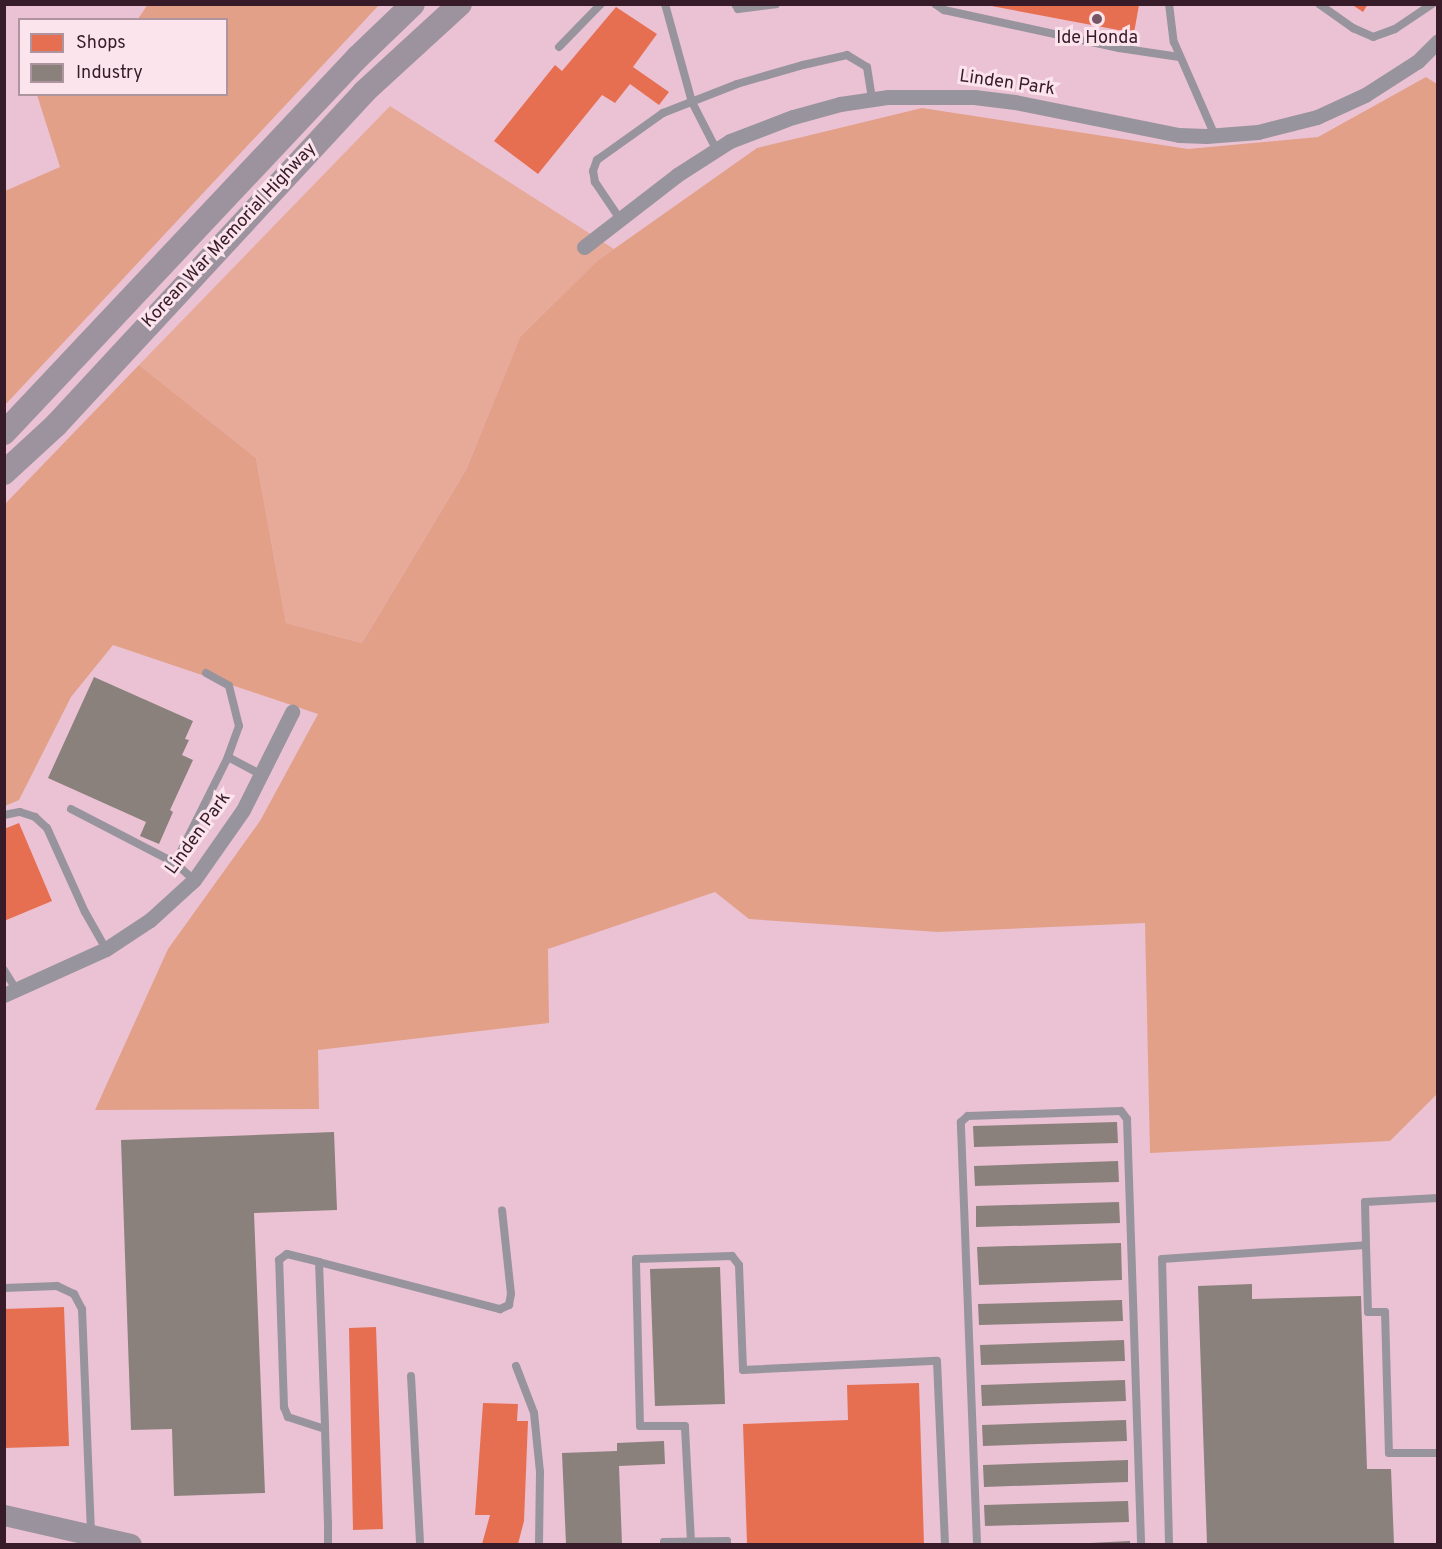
<!DOCTYPE html>
<style>
body{margin:0}
#map{position:relative;width:1442px;height:1549px;overflow:hidden;background:#ebc2d4;font-family:Overpass,sans-serif}
div>[style]{position:absolute}
[style*='--x']{left:calc(var(--x)*1px);top:calc(var(--y)*1px);width:calc(var(--w)*1px);rotate:calc(var(--a)*1deg)}
.green>*{inset:0;background:#e8aa98}
.forest>*{inset:0;background:#e2a088}
.shops>*{inset:0;background:#e76f51}
.industry>*{inset:0;background:#8a817c}
.lane>*{height:8px;margin:-4px;padding:0 4px;transform-origin:4px;border-radius:4px;background:#98949d}
.street>*{height:15px;margin:-7.5px;padding:0 7.5px;transform-origin:7.5px;border-radius:7.5px;background:#98949d}
.secondary>*{height:21px;margin:-10.5px;padding:0 10.5px;transform-origin:10.5px;border-radius:10.5px;background:#9a929d}
.primary>*{height:24px;margin:-12px;padding:0 12px;transform-origin:12px;border-radius:12px;background:#9d939f}
.dots>*{width:16px;height:16px;translate:-50% -50%;box-sizing:border-box;border:3px solid #fce4ed;border-radius:50%}
span{translate:-50% -50%;white-space:nowrap;text-align:center;line-height:1.15;-webkit-text-stroke:6px #fce4ed;paint-order:stroke}
.poi-label{font-size:18px;color:#371b28}
.street-label{font-size:18px;color:#371b28}
.frame{position:absolute;inset:0;border:6px solid #371b28;pointer-events:none}
.legend{position:absolute;left:18px;top:18px;width:210px;height:78px;box-sizing:border-box;background:#fce4ed;border:2px solid #ad949e;margin:0;padding:8px 10px;list-style:none;font-size:18px;color:#371b28}
.legend li{display:flex;align-items:center;gap:12px;height:30px}
.legend b{width:30px;border:2px solid #ad949e}
</style>
<div id="map">
<div class="green">
<i style="clip-path:polygon(390px 106px,614px 249px,597px 261px,520px 337px,466px 470px,362px 643px,286px 623px,256px 458px,139px 365px)"></i>
</div>
<div class="forest">
<i style="clip-path:polygon(148px 4px,379px 5px,5px 405px,5px 191px,60px 167px,37px 95px,226px 94px,226px 20px,138px 19px)"></i>
<i style="clip-path:polygon(1426px 77px,1437px 84px,1438px 1093px,1390px 1141px,1150px 1153px,1145px 923px,938px 932px,749px 919px,715px 892px,548px 949px,549px 1023px,318px 1050px,319px 1109px,95px 1110px,168px 949px,260px 821px,318px 714px,113px 645px,71px 697px,19px 800px,5px 806px,5px 504px,139px 365px,256px 458px,286px 623px,362px 643px,466px 470px,520px 337px,597px 261px,757px 148px,922px 108px,1188px 149px,1318px 137px)"></i>
</div>
<div class="shops">
<i style="clip-path:polygon(1351px 4px,1368px 4px,1363px 12px)"></i>
<i style="clip-path:polygon(986px 5px,1139px 5px,1134px 33px)"></i>
<i style="clip-path:polygon(616px 7px,657px 34px,633px 67px,669px 92px,659px 105px,630px 84px,615px 103px,602px 95px,538px 174px,494px 141px,555px 65px,562px 71px)"></i>
<i style="clip-path:polygon(19px 823px,52px 901px,4px 921px,4px 829px)"></i>
<i style="clip-path:polygon(64px 1307px,69px 1446px,4px 1448px,4px 1309px)"></i>
<i style="clip-path:polygon(376px 1327px,383px 1529px,353px 1530px,349px 1328px)"></i>
<i style="clip-path:polygon(919px 1383px,924px 1544px,747px 1544px,743px 1424px,848px 1420px,847px 1385px)"></i>
<i style="clip-path:polygon(483px 1403px,518px 1404px,517px 1421px,528px 1421px,524px 1521px,518px 1544px,482px 1544px,490px 1515px,475px 1515px)"></i>
</div>
<div class="industry">
<i style="clip-path:polygon(94px 677px,193px 721px,185px 739px,189px 740px,182px 755px,193px 760px,170px 810px,173px 812px,159px 844px,140px 836px,146px 822px,48px 778px)"></i>
<i style="clip-path:polygon(1117px 1122px,1118px 1143px,974px 1147px,973px 1126px)"></i>
<i style="clip-path:polygon(334px 1132px,337px 1210px,254px 1213px,265px 1493px,174px 1496px,172px 1429px,131px 1430px,121px 1140px)"></i>
<i style="clip-path:polygon(1118px 1161px,1119px 1182px,975px 1186px,974px 1166px)"></i>
<i style="clip-path:polygon(1119px 1202px,1120px 1223px,976px 1227px,976px 1206px)"></i>
<i style="clip-path:polygon(1121px 1243px,1122px 1280px,979px 1285px,977px 1247px)"></i>
<i style="clip-path:polygon(720px 1267px,725px 1404px,655px 1406px,650px 1269px)"></i>
<i style="clip-path:polygon(1252px 1284px,1252px 1299px,1361px 1296px,1367px 1469px,1391px 1469px,1394px 1544px,1207px 1544px,1198px 1286px)"></i>
<i style="clip-path:polygon(1122px 1300px,1123px 1321px,979px 1325px,978px 1304px)"></i>
<i style="clip-path:polygon(1124px 1340px,1125px 1361px,981px 1365px,980px 1345px)"></i>
<i style="clip-path:polygon(1125px 1380px,1126px 1401px,982px 1406px,981px 1385px)"></i>
<i style="clip-path:polygon(1126px 1420px,1127px 1441px,983px 1446px,982px 1425px)"></i>
<i style="clip-path:polygon(664px 1441px,665px 1464px,619px 1466px,622px 1544px,566px 1544px,562px 1453px,617px 1451px,617px 1443px)"></i>
<i style="clip-path:polygon(1128px 1460px,1128px 1482px,984px 1487px,983px 1465px)"></i>
<i style="clip-path:polygon(1128px 1501px,1129px 1522px,985px 1526px,984px 1505px)"></i>
<i style="clip-path:polygon(1130px 1541px,1130px 1544px,1090px 1544px,1090px 1543px)"></i>
</div>
<div class="lane">
<i style="--x:665;--y:4;--w:102;--a:74.6"></i>
<i style="--x:692;--y:102;--w:53;--a:62.9"></i>
<i style="--x:735;--y:4;--w:6;--a:59"></i>
<i style="--x:738;--y:9;--w:38;--a:-7"></i>
<i style="--x:935;--y:4;--w:11;--a:34"></i>
<i style="--x:944;--y:10;--w:179;--a:12.3"></i>
<i style="--x:1119;--y:48;--w:61;--a:8.5"></i>
<i style="--x:1169;--y:4;--w:38;--a:83"></i>
<i style="--x:1174;--y:42;--w:103;--a:66.4"></i>
<i style="--x:1319;--y:4;--w:42;--a:35.2"></i>
<i style="--x:1353;--y:28;--w:22;--a:24"></i>
<i style="--x:1373;--y:37;--w:23;--a:-20"></i>
<i style="--x:1395;--y:29;--w:45;--a:-34"></i>
<i style="--x:559;--y:47;--w:60;--a:-45.7"></i>
<i style="--x:620;--y:219;--w:45;--a:-124"></i>
<i style="--x:595;--y:182;--w:11;--a:-100"></i>
<i style="--x:593;--y:171;--w:12;--a:-70"></i>
<i style="--x:597;--y:160;--w:81;--a:-35.5"></i>
<i style="--x:663;--y:113;--w:79;--a:-21.4"></i>
<i style="--x:737;--y:84;--w:69;--a:-16.1"></i>
<i style="--x:803;--y:65;--w:45;--a:-12.8"></i>
<i style="--x:847;--y:55;--w:23;--a:31"></i>
<i style="--x:867;--y:67;--w:32;--a:81"></i>
<i style="--x:206;--y:673;--w:26;--a:29"></i>
<i style="--x:229;--y:686;--w:41;--a:76"></i>
<i style="--x:239;--y:726;--w:33;--a:110"></i>
<i style="--x:71;--y:809;--w:117;--a:27.4"></i>
<i style="--x:4;--y:815;--w:16;--a:-11"></i>
<i style="--x:20;--y:812;--w:16;--a:18"></i>
<i style="--x:35;--y:817;--w:16;--a:43"></i>
<i style="--x:47;--y:828;--w:92;--a:65.7"></i>
<i style="--x:85;--y:912;--w:43;--a:60.4"></i>
<i style="--x:194;--y:880;--w:25;--a:-138"></i>
<i style="--x:175;--y:863;--w:119;--a:-63.4"></i>
<i style="--x:228;--y:757;--w:38;--a:28"></i>
<i style="--x:4;--y:970;--w:22;--a:58"></i>
<i style="--x:1366;--y:1245;--w:67;--a:88.3"></i>
<i style="--x:1368;--y:1312;--w:17;--a:0"></i>
<i style="--x:1385;--y:1312;--w:141;--a:88.4"></i>
<i style="--x:1389;--y:1453;--w:49;--a:0"></i>
<i style="--x:319;--y:1262;--w:187;--a:14.6"></i>
<i style="--x:500;--y:1309;--w:10;--a:-24"></i>
<i style="--x:509;--y:1305;--w:11;--a:-80"></i>
<i style="--x:511;--y:1294;--w:84;--a:-96.1"></i>
<i style="--x:4;--y:1288;--w:53;--a:-2.2"></i>
<i style="--x:57;--y:1286;--w:19;--a:25"></i>
<i style="--x:74;--y:1294;--w:17;--a:62"></i>
<i style="--x:82;--y:1309;--w:225;--a:87.7"></i>
<i style="--x:516;--y:1366;--w:50;--a:69"></i>
<i style="--x:534;--y:1413;--w:59;--a:84.2"></i>
<i style="--x:540;--y:1472;--w:72;--a:90.8"></i>
<i style="--x:411;--y:1376;--w:168;--a:86.9"></i>
<i style="--x:325;--y:1429;--w:39;--a:-162"></i>
<i style="--x:288;--y:1417;--w:11;--a:-112"></i>
<i style="--x:284;--y:1407;--w:147;--a:-91.9"></i>
<i style="--x:279;--y:1260;--w:10;--a:-37"></i>
<i style="--x:287;--y:1254;--w:33;--a:14"></i>
<i style="--x:319;--y:1262;--w:167;--a:87.9"></i>
<i style="--x:325;--y:1429;--w:94;--a:88.2"></i>
<i style="--x:328;--y:1523;--w:21;--a:90"></i>
<i style="--x:691;--y:1542;--w:116;--a:-93"></i>
<i style="--x:685;--y:1426;--w:45;--a:180"></i>
<i style="--x:640;--y:1426;--w:167;--a:-91.4"></i>
<i style="--x:636;--y:1259;--w:96;--a:-1.8"></i>
<i style="--x:732;--y:1256;--w:11;--a:52"></i>
<i style="--x:739;--y:1265;--w:105;--a:87.8"></i>
<i style="--x:743;--y:1370;--w:194;--a:-2.7"></i>
<i style="--x:937;--y:1361;--w:183;--a:87.5"></i>
<i style="--x:664;--y:1544;--w:2;--a:-90"></i>
<i style="--x:664;--y:1542;--w:63;--a:-0.9"></i>
<i style="--x:727;--y:1541;--w:3;--a:90"></i>
<i style="--x:977;--y:1544;--w:422;--a:-92.2"></i>
<i style="--x:961;--y:1122;--w:9;--a:-41"></i>
<i style="--x:968;--y:1116;--w:153;--a:-1.9"></i>
<i style="--x:1121;--y:1111;--w:10;--a:53"></i>
<i style="--x:1127;--y:1119;--w:425;--a:88.1"></i>
<i style="--x:1169;--y:1544;--w:285;--a:-91.4"></i>
<i style="--x:1162;--y:1259;--w:204;--a:-3.9"></i>
<i style="--x:1366;--y:1245;--w:43;--a:-91.3"></i>
<i style="--x:1365;--y:1202;--w:73;--a:-3.1"></i>
</div>
<div class="street">
<i style="--x:584;--y:247;--w:118;--a:-37.7"></i>
<i style="--x:677;--y:175;--w:63;--a:-32.7"></i>
<i style="--x:730;--y:141;--w:67;--a:-20.9"></i>
<i style="--x:793;--y:117;--w:49;--a:-15.5"></i>
<i style="--x:840;--y:104;--w:49;--a:-8.3"></i>
<i style="--x:888;--y:97;--w:86;--a:0"></i>
<i style="--x:974;--y:97;--w:41;--a:7"></i>
<i style="--x:1015;--y:102;--w:167;--a:11.4"></i>
<i style="--x:1179;--y:135;--w:27;--a:2"></i>
<i style="--x:1206;--y:136;--w:52;--a:-4.4"></i>
<i style="--x:1258;--y:132;--w:61;--a:-14.3"></i>
<i style="--x:1317;--y:117;--w:53;--a:-24.6"></i>
<i style="--x:1365;--y:95;--w:63;--a:-32.7"></i>
<i style="--x:1418;--y:61;--w:28;--a:-45"></i>
<i style="--x:4;--y:995;--w:112;--a:-24.3"></i>
<i style="--x:106;--y:949;--w:53;--a:-33.4"></i>
<i style="--x:150;--y:920;--w:59;--a:-42.3"></i>
<i style="--x:194;--y:880;--w:85;--a:-55"></i>
<i style="--x:243;--y:810;--w:110;--a:-63.4"></i>
</div>
<div class="secondary">
<i style="--x:4;--y:1515;--w:130;--a:12.9"></i>
</div>
<div class="primary">
<i style="--x:4;--y:433;--w:516;--a:-46.73"></i>
<i style="--x:358;--y:57;--w:76;--a:-43.9"></i>
<i style="--x:4;--y:473;--w:71;--a:-42.7"></i>
<i style="--x:56;--y:425;--w:454;--a:-47.2"></i>
<i style="--x:364;--y:92;--w:130;--a:-42.5"></i>
</div>
<div class="dots">
<i style="left:1097px;top:19px;background:#765564"></i>
</div>
<div class="poi-label">
<span style="left:1097px;top:39px">Ide Honda</span>
</div>
<div class="street-label">
<span style="left:1007px;top:84px;rotate:8deg">Linden Park</span>
<span style="left:230px;top:236px;rotate:-47deg">Korean War Memorial Highway</span>
<span style="left:199px;top:834px;rotate:-54deg">Linden Park</span>
</div>
<div class="frame"></div>
<ul class="legend">
<li><b style="height:16px;background:#e76f51"></b>Shops</li>
<li><b style="height:16px;background:#8a817c"></b>Industry</li>
</ul>
</div>
